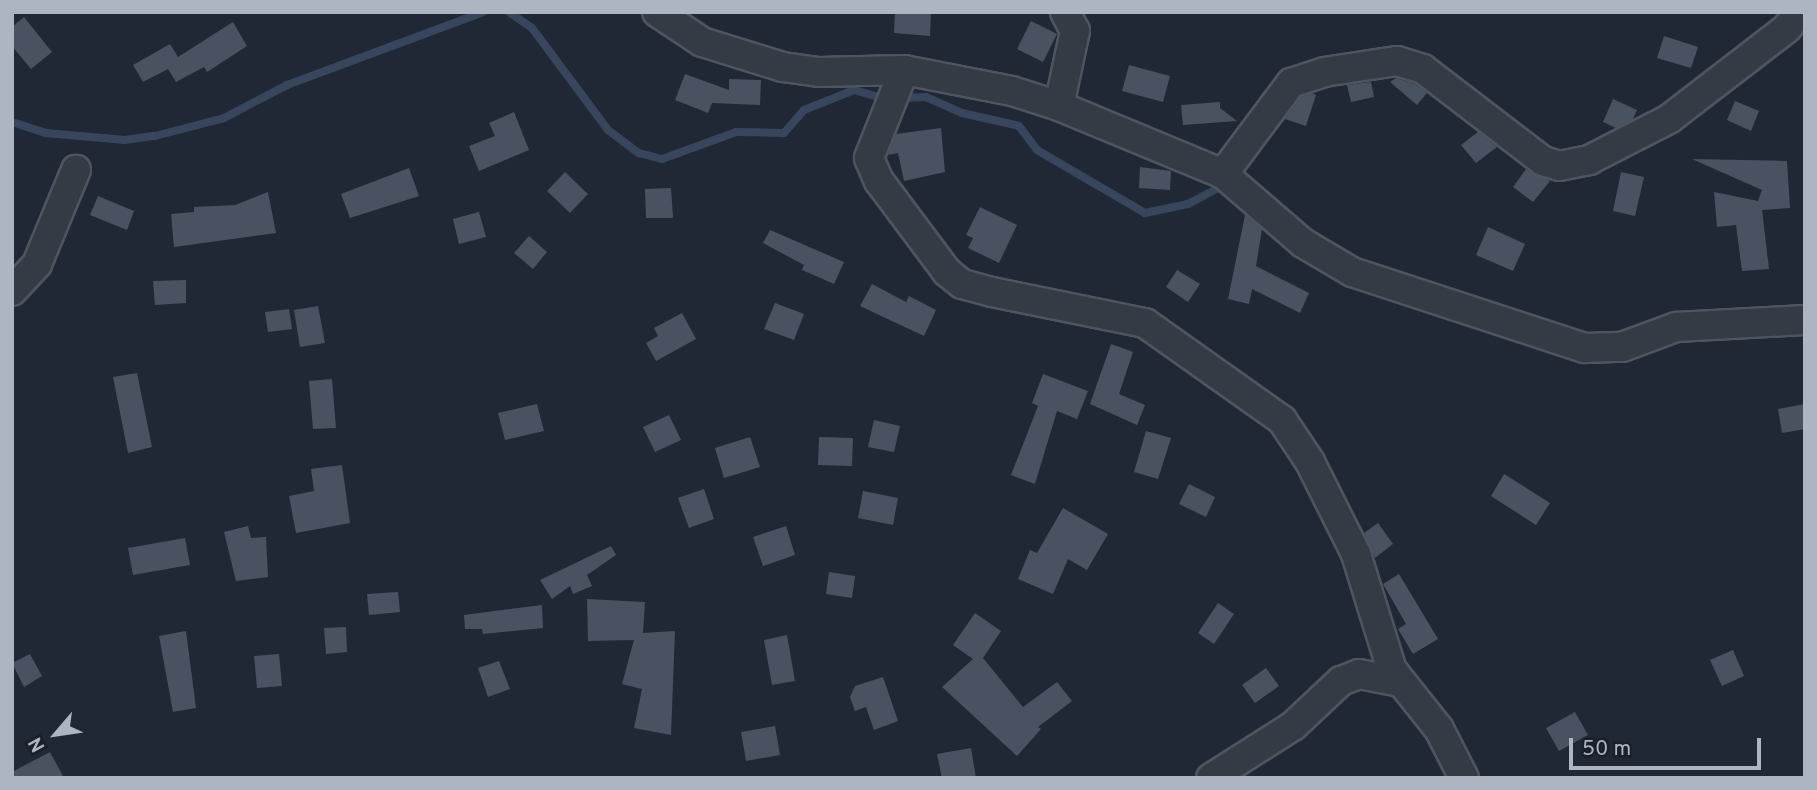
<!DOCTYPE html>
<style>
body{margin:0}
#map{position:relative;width:1817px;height:790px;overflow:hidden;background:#212835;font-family:Overpass,sans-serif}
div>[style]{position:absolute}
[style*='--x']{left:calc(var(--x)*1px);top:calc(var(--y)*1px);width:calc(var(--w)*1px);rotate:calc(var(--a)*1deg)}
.stream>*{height:8px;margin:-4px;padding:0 4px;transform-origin:4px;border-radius:4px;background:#37465d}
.building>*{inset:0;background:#495260}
.roads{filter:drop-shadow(2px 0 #4e5560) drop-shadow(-2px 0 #4e5560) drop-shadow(0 2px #4e5560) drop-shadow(0 -2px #4e5560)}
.street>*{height:28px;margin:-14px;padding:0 14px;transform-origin:14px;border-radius:14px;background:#343b45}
span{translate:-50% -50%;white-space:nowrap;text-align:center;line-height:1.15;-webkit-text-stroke:7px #1a202a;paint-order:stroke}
.frame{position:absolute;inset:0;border:14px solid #aeb5c2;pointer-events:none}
.north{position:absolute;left:21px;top:699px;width:70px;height:70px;-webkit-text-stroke:5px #1a202a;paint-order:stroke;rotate:241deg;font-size:19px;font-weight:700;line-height:28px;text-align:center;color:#aeb5c2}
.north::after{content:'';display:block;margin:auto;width:24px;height:32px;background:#aeb5c2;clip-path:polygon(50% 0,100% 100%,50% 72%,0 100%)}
.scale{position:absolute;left:1569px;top:738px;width:192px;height:32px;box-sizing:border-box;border:4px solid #aeb5c2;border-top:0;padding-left:9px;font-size:21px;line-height:24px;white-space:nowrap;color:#aeb5c2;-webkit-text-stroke:5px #1a202a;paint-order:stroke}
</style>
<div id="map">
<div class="stream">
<i style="--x:509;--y:12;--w:28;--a:35"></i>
<i style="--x:532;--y:28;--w:127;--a:53.3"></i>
<i style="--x:608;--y:130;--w:39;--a:37"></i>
<i style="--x:639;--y:153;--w:24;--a:15"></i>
<i style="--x:662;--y:159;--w:79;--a:-20"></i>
<i style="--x:736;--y:132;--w:48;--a:1.2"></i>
<i style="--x:784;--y:133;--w:30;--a:-49"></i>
<i style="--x:804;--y:110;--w:54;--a:-21.8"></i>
<i style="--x:854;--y:90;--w:33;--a:16"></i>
<i style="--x:899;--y:98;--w:27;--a:-2"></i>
<i style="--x:926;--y:97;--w:39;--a:24"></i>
<i style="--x:962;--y:113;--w:58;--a:12.8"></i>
<i style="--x:1019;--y:126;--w:30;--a:53"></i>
<i style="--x:1037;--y:150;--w:125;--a:30.3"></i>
<i style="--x:1145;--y:213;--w:44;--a:-11.8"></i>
<i style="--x:1188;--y:204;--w:45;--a:-27.7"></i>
<i style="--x:12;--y:122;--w:36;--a:18"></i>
<i style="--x:46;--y:133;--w:79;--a:5.1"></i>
<i style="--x:125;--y:140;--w:30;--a:-8"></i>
<i style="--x:155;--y:136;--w:71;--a:-14.6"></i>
<i style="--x:224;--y:118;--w:71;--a:-27.6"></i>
<i style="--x:287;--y:85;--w:209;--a:-20.4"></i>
</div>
<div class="building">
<i style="clip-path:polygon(895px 12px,931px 12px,930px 36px,894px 33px)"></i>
<i style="clip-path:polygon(24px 17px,52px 52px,31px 69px,12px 46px,12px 27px)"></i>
<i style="clip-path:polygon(1031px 21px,1057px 34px,1043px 62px,1017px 49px)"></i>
<i style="clip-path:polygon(233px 22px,247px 46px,207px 72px,204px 67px,176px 82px,168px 69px,143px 82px,133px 65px,170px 44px,178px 57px)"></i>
<i style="clip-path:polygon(1664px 36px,1698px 47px,1691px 68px,1657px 58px)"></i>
<i style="clip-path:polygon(1129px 65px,1170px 76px,1163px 102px,1122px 91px)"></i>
<i style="clip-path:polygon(685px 74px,729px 90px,729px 79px,761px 80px,760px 105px,712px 103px,708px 113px,675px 100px)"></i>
<i style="clip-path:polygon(1396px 78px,1415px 84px,1427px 93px,1417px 105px,1390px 82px)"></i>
<i style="clip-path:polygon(1371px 82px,1374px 97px,1351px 102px,1347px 85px)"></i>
<i style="clip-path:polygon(1312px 93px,1316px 95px,1306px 126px,1285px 119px,1301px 97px)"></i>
<i style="clip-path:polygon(1613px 99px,1637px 110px,1633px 119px,1616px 128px,1603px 122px)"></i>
<i style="clip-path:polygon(1735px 101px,1759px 111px,1751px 131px,1727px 120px)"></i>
<i style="clip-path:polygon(1220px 102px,1220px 108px,1237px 121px,1183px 125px,1181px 105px)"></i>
<i style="clip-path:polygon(514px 112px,529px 150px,479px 171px,469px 146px,495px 136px,489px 123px)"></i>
<i style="clip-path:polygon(941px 128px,945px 172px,904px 181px,898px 153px,888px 155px,896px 134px)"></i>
<i style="clip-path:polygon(1478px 132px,1497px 147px,1476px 163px,1461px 145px)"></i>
<i style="clip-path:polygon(1692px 159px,1787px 161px,1790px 208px,1762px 210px,1769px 269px,1742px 271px,1736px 225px,1717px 227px,1714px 192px,1758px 201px,1762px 190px)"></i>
<i style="clip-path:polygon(1140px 167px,1171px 171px,1170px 190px,1139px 188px)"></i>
<i style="clip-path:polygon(409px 168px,419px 196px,350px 218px,341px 194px)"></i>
<i style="clip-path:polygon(1526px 169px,1550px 181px,1533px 202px,1513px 187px)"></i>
<i style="clip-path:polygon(565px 172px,588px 194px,570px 213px,547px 191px)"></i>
<i style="clip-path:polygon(1621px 172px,1644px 177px,1635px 216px,1613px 211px)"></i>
<i style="clip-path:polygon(671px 188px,673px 218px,646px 218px,645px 189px)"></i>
<i style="clip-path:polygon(268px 192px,276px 233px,174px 247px,171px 214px,194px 212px,194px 207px,235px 205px)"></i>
<i style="clip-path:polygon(98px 196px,134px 211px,127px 230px,90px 215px)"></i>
<i style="clip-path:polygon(980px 207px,1017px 225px,999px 263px,968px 248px,973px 238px,966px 235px)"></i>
<i style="clip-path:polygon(479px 212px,486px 237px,459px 244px,453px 219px)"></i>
<i style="clip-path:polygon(1245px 215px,1262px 229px,1256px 266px,1309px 293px,1300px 313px,1252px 289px,1249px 304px,1228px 299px)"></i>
<i style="clip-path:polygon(1488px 227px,1525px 244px,1513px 271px,1476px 255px)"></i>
<i style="clip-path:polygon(770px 230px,844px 262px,834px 284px,802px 270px,804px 265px,763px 243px)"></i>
<i style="clip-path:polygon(529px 236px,547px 252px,533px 269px,514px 253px)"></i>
<i style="clip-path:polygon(1177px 270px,1200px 284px,1188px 302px,1166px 287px)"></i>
<i style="clip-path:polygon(186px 280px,186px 303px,155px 305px,153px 281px)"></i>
<i style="clip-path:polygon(872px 284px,906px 302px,909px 296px,936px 310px,924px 336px,860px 306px)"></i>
<i style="clip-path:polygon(775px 303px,804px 314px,794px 340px,764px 329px)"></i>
<i style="clip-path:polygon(318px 306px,325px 343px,300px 347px,294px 310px)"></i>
<i style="clip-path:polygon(289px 309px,292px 329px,268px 332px,265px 312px)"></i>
<i style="clip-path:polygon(682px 313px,696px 339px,656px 361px,646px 343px,658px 336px,654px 328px)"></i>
<i style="clip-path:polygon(1111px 344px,1133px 352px,1119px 394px,1145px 405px,1137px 425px,1090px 404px)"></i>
<i style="clip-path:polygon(137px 373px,152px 447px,128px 453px,113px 377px)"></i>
<i style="clip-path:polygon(1043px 374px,1088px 391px,1077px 419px,1057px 411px,1035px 484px,1011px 475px,1038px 406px,1032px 403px)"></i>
<i style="clip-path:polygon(332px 379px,336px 428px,313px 429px,309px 381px)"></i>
<i style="clip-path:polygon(537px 404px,544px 431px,505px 440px,498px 413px)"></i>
<i style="clip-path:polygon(1805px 404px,1805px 429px,1782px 433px,1778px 409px)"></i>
<i style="clip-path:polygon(669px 415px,681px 440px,655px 452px,643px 427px)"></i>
<i style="clip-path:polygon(874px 420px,900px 426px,894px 452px,868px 447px)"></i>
<i style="clip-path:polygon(1146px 431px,1171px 438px,1158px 479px,1134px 472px)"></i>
<i style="clip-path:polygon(750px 437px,760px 467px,724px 478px,715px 448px)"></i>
<i style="clip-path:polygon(819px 437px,853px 438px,852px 466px,818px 465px)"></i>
<i style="clip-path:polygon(342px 465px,350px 523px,296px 533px,289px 496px,314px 491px,311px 469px)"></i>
<i style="clip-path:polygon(1504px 474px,1550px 503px,1536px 525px,1491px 496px)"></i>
<i style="clip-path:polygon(1189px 484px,1215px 497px,1206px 517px,1179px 504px)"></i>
<i style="clip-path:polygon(704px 489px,714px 519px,689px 528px,678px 498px)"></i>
<i style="clip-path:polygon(863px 491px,898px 498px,893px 525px,858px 518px)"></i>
<i style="clip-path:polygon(1063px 508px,1108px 534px,1087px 570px,1068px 559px,1053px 594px,1018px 579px,1030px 550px,1037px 553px)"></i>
<i style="clip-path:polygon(1378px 523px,1393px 544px,1375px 558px,1364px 533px)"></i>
<i style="clip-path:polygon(248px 526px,251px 538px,266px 537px,268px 577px,236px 581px,224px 532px)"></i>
<i style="clip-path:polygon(786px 526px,795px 555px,763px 566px,753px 537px)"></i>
<i style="clip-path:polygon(185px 538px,190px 565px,133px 575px,128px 548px)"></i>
<i style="clip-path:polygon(611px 546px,616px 555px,587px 575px,592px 586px,573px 594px,570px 586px,552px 599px,540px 580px)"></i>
<i style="clip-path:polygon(829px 572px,855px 576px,852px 598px,826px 594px)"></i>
<i style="clip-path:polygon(1399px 574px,1438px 639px,1413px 654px,1398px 629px,1406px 624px,1383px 584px)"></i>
<i style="clip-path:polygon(398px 592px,400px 612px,369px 615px,367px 594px)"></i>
<i style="clip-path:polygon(587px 599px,645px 602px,643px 633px,675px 631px,671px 735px,634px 728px,642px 689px,622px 684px,634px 640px,588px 641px)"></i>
<i style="clip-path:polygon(1218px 603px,1234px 614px,1214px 644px,1198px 633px)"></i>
<i style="clip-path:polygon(542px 605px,543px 628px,483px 634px,482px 629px,465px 629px,464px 615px)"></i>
<i style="clip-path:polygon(975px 613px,1001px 631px,983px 658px,1023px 707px,1057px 682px,1072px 701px,1038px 727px,1041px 729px,1017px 756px,942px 687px,973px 659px,953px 645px)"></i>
<i style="clip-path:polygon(346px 627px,347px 652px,326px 654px,324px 628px)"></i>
<i style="clip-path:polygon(186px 631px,196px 708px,173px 712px,159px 636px)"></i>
<i style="clip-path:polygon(787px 635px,795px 681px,772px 685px,764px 640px)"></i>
<i style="clip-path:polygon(1733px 650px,1744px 676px,1722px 686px,1710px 660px)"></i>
<i style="clip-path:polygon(30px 654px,42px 676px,24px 687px,12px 663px)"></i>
<i style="clip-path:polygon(279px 654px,282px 686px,257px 688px,254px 656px)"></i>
<i style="clip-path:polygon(499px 661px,510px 689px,488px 697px,478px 668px)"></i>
<i style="clip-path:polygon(1266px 668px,1279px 686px,1255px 703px,1242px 685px)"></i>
<i style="clip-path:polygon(883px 677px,898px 721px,874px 730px,866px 707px,855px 711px,850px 697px,855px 686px)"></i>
<i style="clip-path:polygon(1575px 712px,1588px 735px,1559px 751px,1546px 728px)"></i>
<i style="clip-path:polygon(775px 726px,780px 755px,746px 761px,741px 732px)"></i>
<i style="clip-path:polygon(971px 748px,976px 778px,942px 778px,937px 754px)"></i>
<i style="clip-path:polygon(50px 752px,64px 778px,12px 778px,12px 772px)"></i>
</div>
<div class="roads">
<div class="street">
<i style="--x:657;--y:12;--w:54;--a:33.7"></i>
<i style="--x:702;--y:42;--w:85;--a:17.2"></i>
<i style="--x:783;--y:67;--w:36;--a:8"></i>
<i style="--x:819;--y:72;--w:85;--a:-1.3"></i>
<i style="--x:904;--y:70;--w:110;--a:11"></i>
<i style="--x:1012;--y:91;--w:49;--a:17.7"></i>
<i style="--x:1059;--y:106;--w:178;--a:22.5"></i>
<i style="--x:1223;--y:174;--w:106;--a:40.8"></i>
<i style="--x:1303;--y:243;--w:57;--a:30.6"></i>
<i style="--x:1352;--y:272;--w:245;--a:18.1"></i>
<i style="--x:1585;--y:348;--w:37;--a:-2"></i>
<i style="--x:1622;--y:347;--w:58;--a:-20.3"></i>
<i style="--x:1676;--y:327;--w:129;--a:-3.1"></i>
<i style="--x:904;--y:70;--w:95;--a:111.7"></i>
<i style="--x:869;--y:158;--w:25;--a:67"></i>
<i style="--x:879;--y:181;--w:114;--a:53.2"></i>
<i style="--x:947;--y:272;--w:19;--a:39"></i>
<i style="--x:962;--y:284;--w:31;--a:15"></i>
<i style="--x:992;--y:292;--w:156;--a:11.5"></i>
<i style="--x:1145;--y:323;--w:168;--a:35.3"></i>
<i style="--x:1282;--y:420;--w:50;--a:56.3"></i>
<i style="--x:1310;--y:462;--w:103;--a:63.4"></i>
<i style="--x:1356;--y:554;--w:121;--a:72.8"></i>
<i style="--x:1392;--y:670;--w:75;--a:51.5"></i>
<i style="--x:1439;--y:729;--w:55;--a:63"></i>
<i style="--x:1059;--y:106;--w:77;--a:-78"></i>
<i style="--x:1075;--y:31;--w:21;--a:-118"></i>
<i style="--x:1223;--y:174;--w:114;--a:-53.2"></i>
<i style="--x:1291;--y:83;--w:35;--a:-18"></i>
<i style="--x:1324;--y:72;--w:74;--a:-8.6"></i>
<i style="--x:1397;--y:61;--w:27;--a:17"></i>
<i style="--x:1423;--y:69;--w:151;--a:37.5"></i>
<i style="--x:1543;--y:161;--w:17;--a:17"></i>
<i style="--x:1559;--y:166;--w:31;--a:-11"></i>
<i style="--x:1589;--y:160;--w:90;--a:-27.1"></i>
<i style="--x:1669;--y:119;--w:149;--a:-37.6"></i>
<i style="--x:1787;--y:28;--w:21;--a:-51"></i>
<i style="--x:12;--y:291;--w:37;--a:-47"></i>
<i style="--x:37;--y:264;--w:102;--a:-67.5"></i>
<i style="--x:1211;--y:778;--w:97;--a:-32.4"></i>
<i style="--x:1293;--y:726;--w:66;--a:-43.2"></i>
<i style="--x:1341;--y:681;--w:19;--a:-21"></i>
<i style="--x:1359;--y:674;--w:42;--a:11"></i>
</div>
</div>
<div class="frame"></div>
<div class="north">N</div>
<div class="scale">50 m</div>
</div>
